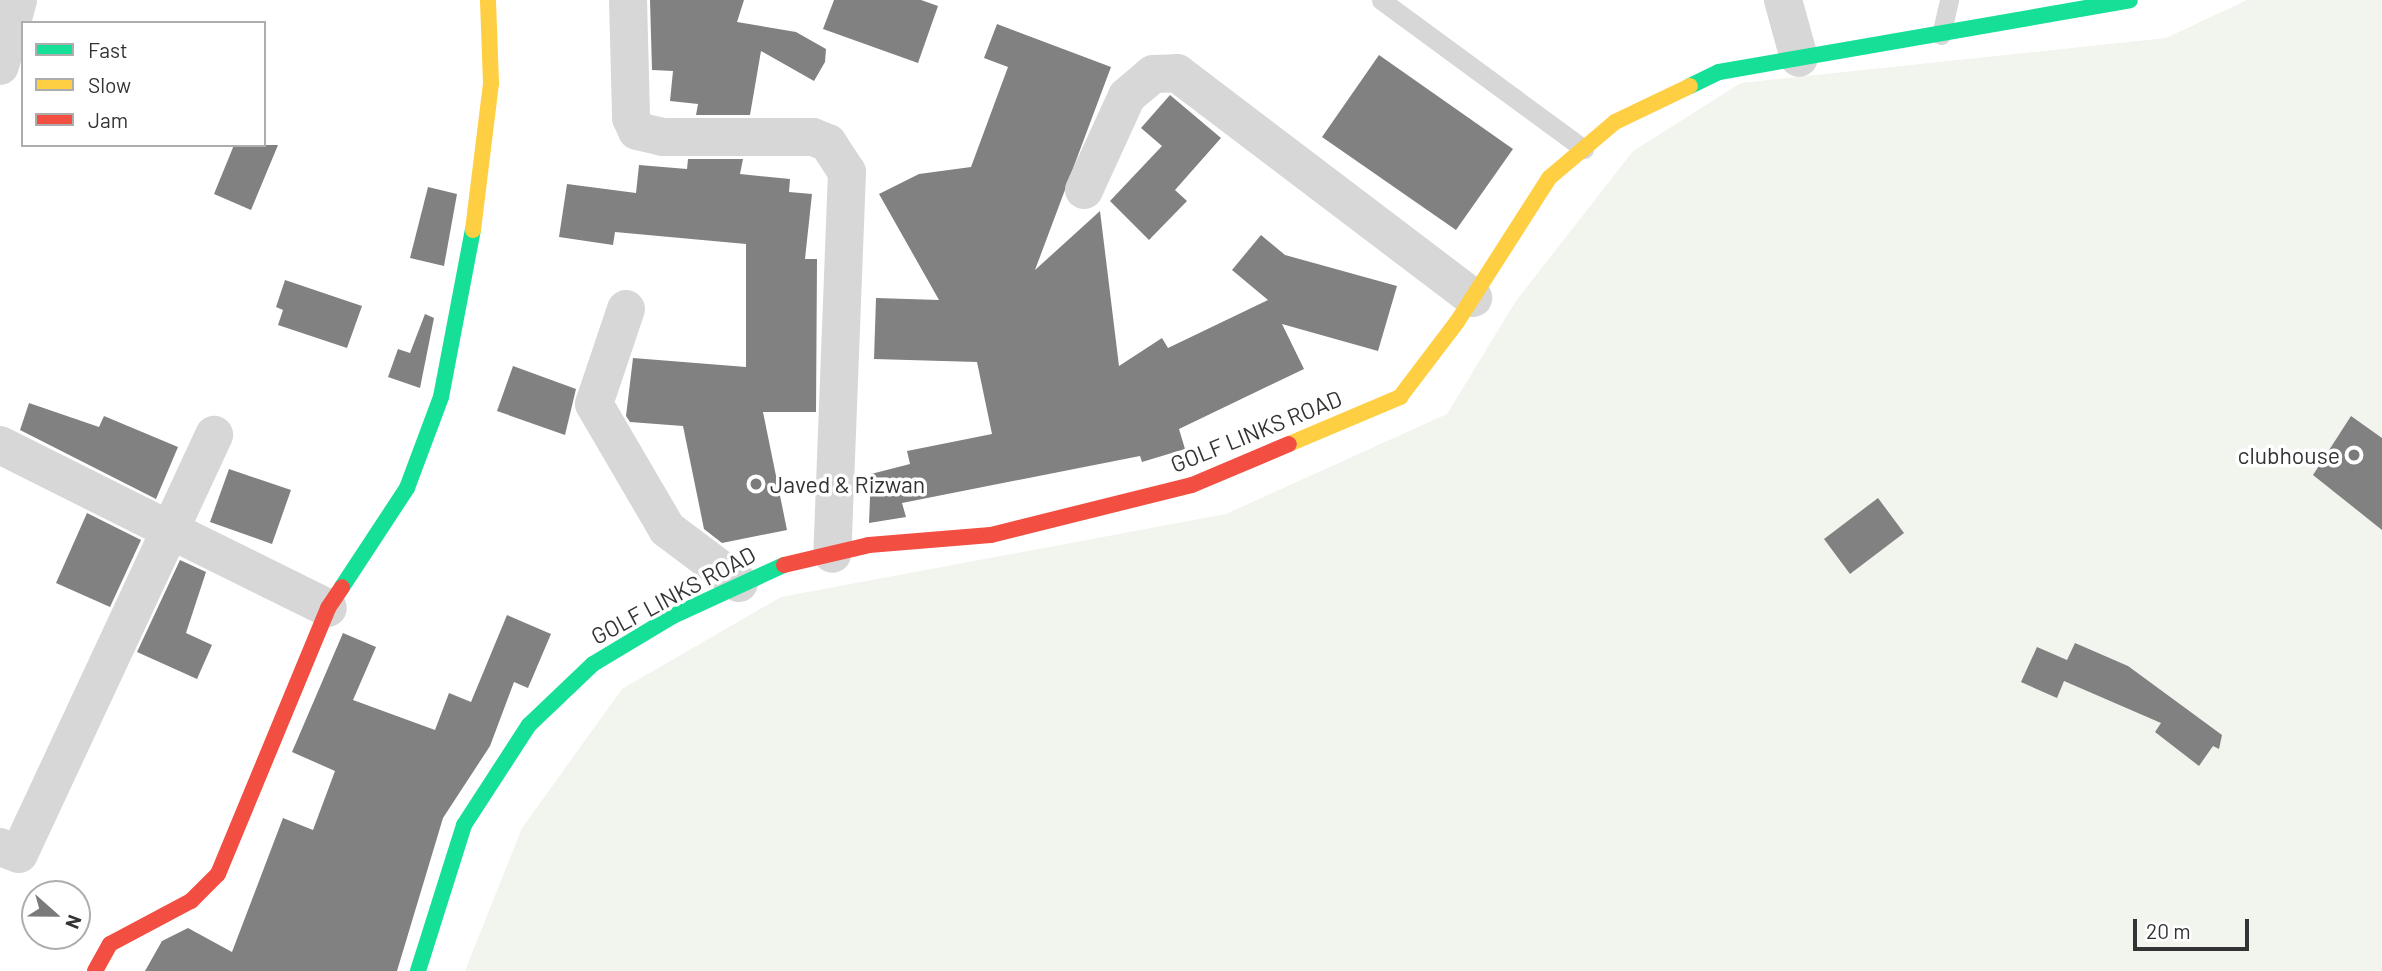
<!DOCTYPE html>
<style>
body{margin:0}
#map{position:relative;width:2382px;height:971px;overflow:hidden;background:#fff;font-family:Barlow,sans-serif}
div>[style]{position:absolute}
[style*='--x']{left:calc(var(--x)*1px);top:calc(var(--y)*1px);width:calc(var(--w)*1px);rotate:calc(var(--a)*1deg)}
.green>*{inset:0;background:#f1f5ed}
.building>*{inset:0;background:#818181}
.lane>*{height:19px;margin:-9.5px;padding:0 9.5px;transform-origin:9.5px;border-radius:9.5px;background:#d7d7d7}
.street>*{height:38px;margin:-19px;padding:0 19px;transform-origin:19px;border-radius:19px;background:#d7d7d7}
.fast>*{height:16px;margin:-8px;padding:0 8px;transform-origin:8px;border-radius:8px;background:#16e098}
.slow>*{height:16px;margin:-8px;padding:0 8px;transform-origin:8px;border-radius:8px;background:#ffcf43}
.jam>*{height:16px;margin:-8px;padding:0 8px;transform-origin:8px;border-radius:8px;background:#f24e42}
.dots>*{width:19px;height:19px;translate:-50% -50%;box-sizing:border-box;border:4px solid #fff;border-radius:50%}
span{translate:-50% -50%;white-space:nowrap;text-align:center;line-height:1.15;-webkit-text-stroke:7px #fff;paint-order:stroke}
.street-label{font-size:23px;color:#333}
.poi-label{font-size:23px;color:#333}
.right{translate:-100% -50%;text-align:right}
.left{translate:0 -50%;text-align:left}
.legend{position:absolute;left:21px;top:21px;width:245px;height:126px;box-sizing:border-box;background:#fff;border:2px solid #adadad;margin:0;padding:9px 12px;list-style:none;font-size:21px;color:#333}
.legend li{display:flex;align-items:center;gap:14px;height:35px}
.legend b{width:35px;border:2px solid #adadad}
.north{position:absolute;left:21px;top:880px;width:70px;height:70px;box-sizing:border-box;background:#fff;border:2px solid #adadad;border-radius:50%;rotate:111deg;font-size:19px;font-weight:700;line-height:28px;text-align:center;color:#333}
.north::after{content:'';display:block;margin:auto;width:24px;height:32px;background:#7a7a7a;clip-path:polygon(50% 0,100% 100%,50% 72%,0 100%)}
.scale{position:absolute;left:2133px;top:919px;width:116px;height:32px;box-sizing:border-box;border:4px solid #333;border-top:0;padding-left:9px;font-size:21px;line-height:24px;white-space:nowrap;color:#333;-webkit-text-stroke:5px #fff;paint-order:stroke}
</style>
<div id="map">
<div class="green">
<i style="clip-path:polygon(2247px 0,2382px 0,2382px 971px,465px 971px,522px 828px,622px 689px,781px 597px,1226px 514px,1447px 414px,1516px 301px,1633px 151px,1741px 83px,2166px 38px)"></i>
</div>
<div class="building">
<i style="clip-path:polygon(650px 0,744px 0,737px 22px,796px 32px,826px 49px,825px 62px,814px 81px,761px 51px,750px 115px,696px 115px,698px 104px,670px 101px,673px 71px,652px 70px)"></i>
<i style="clip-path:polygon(834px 0,921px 0,938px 6px,918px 63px,823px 29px)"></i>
<i style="clip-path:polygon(997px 24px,1111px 67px,1035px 270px,1100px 211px,1119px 366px,1162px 338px,1168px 348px,1268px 300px,1232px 270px,1261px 235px,1285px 255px,1397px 286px,1378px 351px,1282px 324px,1304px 369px,1179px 429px,1185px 449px,1142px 462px,1140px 456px,902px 503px,906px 517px,869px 523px,871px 474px,910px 464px,907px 451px,992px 434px,977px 362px,874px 359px,876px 298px,939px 300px,879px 194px,919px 174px,971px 167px,1008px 67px,984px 58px)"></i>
<i style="clip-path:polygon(1379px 55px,1513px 149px,1456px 230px,1322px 137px)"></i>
<i style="clip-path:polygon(1170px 95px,1221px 138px,1175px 190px,1187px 201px,1149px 240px,1110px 201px,1162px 146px,1141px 128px)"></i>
<i style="clip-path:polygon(234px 145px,278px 145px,251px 210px,214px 194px)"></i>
<i style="clip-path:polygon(688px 159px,743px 159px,740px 174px,790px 179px,789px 192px,812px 194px,805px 259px,817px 259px,816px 412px,763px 412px,787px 530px,722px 543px,704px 529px,683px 426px,630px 422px,626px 416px,633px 358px,746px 367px,746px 244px,615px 232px,613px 245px,559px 237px,567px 184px,636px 193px,639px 165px,687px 169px)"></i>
<i style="clip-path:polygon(428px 187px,457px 194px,444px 266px,410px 258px)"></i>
<i style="clip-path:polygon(285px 280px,362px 306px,347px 348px,278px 325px,283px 310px,276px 307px)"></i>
<i style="clip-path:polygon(425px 314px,434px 318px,420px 388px,388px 377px,398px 349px,410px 353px)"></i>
<i style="clip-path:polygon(513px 366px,576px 389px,565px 435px,497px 411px)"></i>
<i style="clip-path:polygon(29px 403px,99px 427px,104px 416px,178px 447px,156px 499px,20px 430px)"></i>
<i style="clip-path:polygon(2351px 416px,2382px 438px,2382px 530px,2313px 475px)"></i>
<i style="clip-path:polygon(229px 469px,291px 490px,272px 544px,210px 522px)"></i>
<i style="clip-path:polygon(1878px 498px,1904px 533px,1850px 574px,1824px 539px)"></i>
<i style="clip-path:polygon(87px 513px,141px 540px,110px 607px,56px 583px)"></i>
<i style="clip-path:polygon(180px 560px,206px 572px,186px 633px,212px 645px,197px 679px,137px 652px)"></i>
<i style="clip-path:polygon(507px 615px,551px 634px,528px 688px,514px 682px,490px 746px,443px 818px,397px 971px,145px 971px,162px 941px,188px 928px,232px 952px,283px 818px,313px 830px,335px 771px,292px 752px,343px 633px,376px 647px,353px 700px,435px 730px,449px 693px,471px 702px)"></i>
<i style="clip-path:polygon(2075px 643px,2128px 666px,2222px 735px,2219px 749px,2213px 746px,2199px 766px,2155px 732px,2161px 723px,2064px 681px,2057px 698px,2021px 682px,2037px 647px,2067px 660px)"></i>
</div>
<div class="lane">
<i style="--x:1381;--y:0;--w:252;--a:36.3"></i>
<i style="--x:1941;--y:35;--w:36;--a:-77"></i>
</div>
<div class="street">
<i style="--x:628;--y:0;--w:118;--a:88.5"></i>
<i style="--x:631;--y:118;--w:14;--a:65"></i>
<i style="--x:637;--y:131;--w:26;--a:13"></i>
<i style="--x:662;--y:137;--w:151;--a:0"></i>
<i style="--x:813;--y:137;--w:16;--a:22"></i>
<i style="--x:828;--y:143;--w:35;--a:57"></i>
<i style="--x:847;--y:172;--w:382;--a:92.2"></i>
<i style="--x:1783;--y:0;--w:60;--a:74.6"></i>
<i style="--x:0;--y:66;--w:68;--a:-74.7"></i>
<i style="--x:1084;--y:190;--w:103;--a:-65.4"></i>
<i style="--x:1127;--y:96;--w:34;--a:-40"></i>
<i style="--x:1153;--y:74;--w:24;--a:-2"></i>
<i style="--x:1177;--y:73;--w:372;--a:37.2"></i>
<i style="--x:626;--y:309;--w:100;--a:108.6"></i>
<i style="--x:594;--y:404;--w:145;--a:59.7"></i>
<i style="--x:667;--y:529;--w:90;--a:36.9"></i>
<i style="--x:0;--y:445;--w:190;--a:26.6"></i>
<i style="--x:170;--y:530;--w:105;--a:-65.1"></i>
<i style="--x:0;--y:847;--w:20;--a:20"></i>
<i style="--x:19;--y:854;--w:357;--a:-65"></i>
<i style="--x:170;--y:530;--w:176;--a:26.3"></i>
</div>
<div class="fast">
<i style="--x:1690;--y:86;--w:32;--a:-26"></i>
<i style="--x:1719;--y:72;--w:417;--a:-9.9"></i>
<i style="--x:342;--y:587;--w:118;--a:-56.7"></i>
<i style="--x:407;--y:488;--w:97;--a:-69.5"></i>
<i style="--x:441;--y:397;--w:170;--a:-79.2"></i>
<i style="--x:418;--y:971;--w:153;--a:-72.5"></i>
<i style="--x:464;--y:825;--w:119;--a:-57"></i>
<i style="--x:529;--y:725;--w:88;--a:-43.6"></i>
<i style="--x:593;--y:664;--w:93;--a:-31"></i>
<i style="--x:673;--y:616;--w:122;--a:-24.7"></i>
</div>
<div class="slow">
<i style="--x:473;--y:230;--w:148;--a:-83"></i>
<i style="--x:491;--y:83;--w:83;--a:-92.1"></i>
<i style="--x:1289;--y:444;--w:121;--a:-22.9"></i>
<i style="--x:1400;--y:397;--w:94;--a:-52.8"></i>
<i style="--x:1457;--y:322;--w:171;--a:-57.4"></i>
<i style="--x:1549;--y:178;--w:87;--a:-40.3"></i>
<i style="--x:1615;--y:122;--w:83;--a:-25.6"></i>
</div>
<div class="jam">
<i style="--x:784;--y:565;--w:87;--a:-13.2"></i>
<i style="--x:869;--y:545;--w:122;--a:-4.7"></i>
<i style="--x:991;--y:535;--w:207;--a:-14"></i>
<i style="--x:1192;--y:485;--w:105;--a:-22.9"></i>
<i style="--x:95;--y:971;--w:31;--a:-61"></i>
<i style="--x:110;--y:944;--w:92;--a:-28"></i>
<i style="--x:191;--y:901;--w:38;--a:-45"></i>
<i style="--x:218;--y:874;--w:288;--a:-67.5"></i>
<i style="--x:328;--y:608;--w:25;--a:-56"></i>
</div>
<div class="dots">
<i style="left:2354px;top:455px;background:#7a7a7a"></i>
<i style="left:756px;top:484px;background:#7a7a7a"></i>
</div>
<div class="street-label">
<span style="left:1256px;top:431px;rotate:-22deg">GOLF LINKS ROAD</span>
<span style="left:673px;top:595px;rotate:-28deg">GOLF LINKS ROAD</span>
</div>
<div class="poi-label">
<span class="right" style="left:2340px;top:455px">clubhouse</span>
<span class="left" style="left:770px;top:484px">Javed &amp; Rizwan</span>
</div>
<ul class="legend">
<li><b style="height:9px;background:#16e098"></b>Fast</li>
<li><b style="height:9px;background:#ffcf43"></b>Slow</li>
<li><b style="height:9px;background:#f24e42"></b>Jam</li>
</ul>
<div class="north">N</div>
<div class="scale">20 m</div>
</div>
